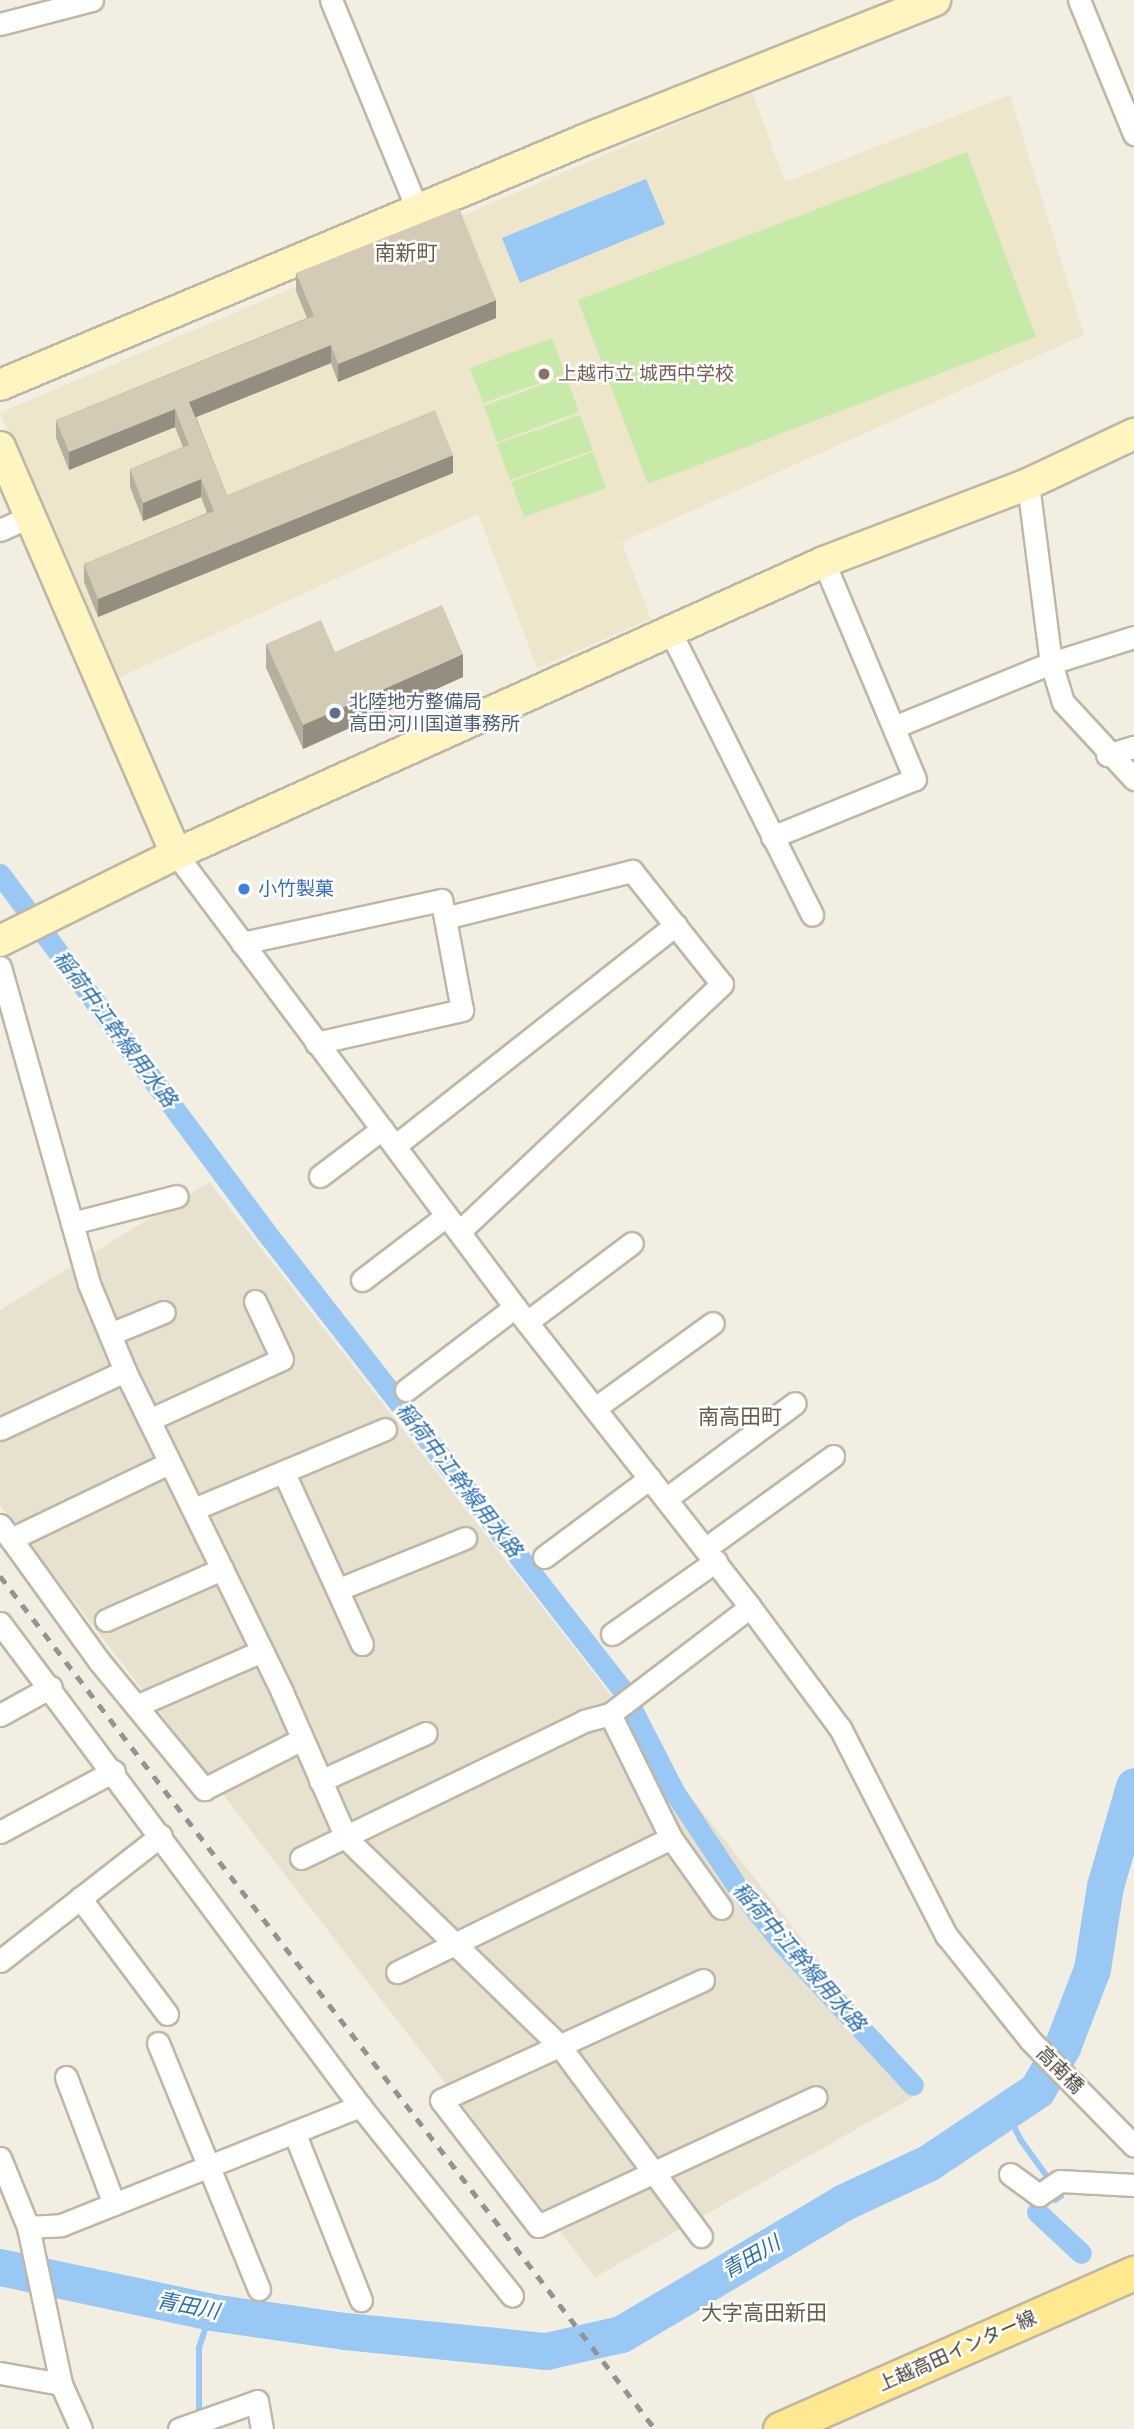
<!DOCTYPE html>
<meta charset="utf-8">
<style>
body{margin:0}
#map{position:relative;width:1134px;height:2429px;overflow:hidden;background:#f2efe2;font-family:"DM Sans","Noto Sans JP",sans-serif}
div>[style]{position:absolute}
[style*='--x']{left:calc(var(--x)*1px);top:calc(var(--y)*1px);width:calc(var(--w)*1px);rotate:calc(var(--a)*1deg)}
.residential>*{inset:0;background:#e7e1d0}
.education>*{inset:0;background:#ede6cb}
.green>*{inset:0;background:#c7eaa8}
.water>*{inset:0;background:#9ac8f4}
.stream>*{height:6px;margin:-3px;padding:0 3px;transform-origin:3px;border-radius:3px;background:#9ac8f4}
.canal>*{height:21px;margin:-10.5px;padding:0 10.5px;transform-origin:10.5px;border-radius:10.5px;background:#9ac8f4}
.river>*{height:37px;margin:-18.5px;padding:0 18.5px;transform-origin:18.5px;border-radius:18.5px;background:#9ac8f4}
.roads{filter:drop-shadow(2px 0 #beb7a5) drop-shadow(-2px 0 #beb7a5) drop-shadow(0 2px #beb7a5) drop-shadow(0 -2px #beb7a5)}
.street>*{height:21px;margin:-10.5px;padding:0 10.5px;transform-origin:10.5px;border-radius:10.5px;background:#fff}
.secondary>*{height:30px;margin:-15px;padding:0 15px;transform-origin:15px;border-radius:15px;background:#fff5c0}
.primary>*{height:33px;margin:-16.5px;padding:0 16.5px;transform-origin:16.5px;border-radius:16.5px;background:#ffe88f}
.rail>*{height:5px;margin-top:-2.5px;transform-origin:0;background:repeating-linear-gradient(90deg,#939393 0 9px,transparent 0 18px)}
.wall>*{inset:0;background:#b6af9d}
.shaded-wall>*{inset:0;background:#948e80}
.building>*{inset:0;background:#d4cbb7}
.dots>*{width:19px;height:19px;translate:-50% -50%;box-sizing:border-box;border:4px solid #fff;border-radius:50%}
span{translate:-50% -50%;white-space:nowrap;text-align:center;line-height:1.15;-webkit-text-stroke:5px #fff;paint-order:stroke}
.education-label{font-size:19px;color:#785e54}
.left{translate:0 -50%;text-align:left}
.service-label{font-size:19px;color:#4e5e75}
.shop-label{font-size:19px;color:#366cbe}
.street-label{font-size:19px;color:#443f33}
.neighbourhood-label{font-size:21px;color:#675e49}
.water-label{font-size:21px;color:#276eb5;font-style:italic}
</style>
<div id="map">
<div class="residential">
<i style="clip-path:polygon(209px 1182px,922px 2092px,595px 2277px,0 1505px,0 1310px)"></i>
</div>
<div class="education">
<i style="clip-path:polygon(752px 92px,785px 182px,1010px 95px,1084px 335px,622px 542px,651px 619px,537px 668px,478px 514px,118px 678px,0 413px)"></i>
</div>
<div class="green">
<i style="clip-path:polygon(967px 152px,1036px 337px,648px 484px,578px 300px)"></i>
<i style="clip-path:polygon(552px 338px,565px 374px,483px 403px,470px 368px)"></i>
<i style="clip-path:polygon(566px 376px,579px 412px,497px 442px,484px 406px)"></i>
<i style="clip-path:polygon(580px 415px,593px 450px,510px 480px,497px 444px)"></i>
<i style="clip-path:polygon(593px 452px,606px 488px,524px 517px,511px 482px)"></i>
</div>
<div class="water">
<i style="clip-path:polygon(646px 179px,665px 224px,520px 283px,502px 238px)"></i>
</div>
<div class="stream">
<i style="--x:1006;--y:2111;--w:31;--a:63"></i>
<i style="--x:1020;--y:2139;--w:70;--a:54.3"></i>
<i style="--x:1061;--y:2196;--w:7;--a:146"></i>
<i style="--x:1037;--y:2212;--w:6;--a:-39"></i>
<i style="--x:199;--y:2414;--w:66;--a:-90"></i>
<i style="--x:199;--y:2348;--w:38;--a:-72"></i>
</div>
<div class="canal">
<i style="--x:0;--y:874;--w:445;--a:53.4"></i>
<i style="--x:265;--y:1231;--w:579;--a:52.08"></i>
<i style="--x:621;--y:1688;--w:118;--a:62.8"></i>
<i style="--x:675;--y:1793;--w:114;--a:56.4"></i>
<i style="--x:738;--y:1888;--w:70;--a:51.3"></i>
<i style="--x:782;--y:1943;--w:193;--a:47.3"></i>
<i style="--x:1037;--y:2212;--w:60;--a:43"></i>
</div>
<div class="river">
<i style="--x:0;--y:2267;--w:216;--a:12"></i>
<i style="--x:211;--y:2312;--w:135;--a:8.1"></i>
<i style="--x:345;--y:2331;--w:202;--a:5.7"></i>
<i style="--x:546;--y:2351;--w:77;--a:-12.8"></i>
<i style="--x:621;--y:2334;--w:259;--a:-30.6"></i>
<i style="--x:844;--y:2202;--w:93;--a:-24.9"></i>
<i style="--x:928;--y:2163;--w:131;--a:-33.8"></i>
<i style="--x:1037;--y:2090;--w:50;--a:-59.8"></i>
<i style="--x:1062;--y:2047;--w:84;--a:-69"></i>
<i style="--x:1092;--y:1969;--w:84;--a:-81.1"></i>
<i style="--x:1105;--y:1886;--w:104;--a:-73.8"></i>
</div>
<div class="roads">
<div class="street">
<i style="--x:331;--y:0;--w:228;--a:67.6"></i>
<i style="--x:1079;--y:0;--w:145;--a:67.7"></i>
<i style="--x:0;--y:24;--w:95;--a:-14.6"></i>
<i style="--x:1028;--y:484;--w:180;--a:82.7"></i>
<i style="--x:1051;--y:663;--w:41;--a:72.9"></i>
<i style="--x:1063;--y:702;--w:105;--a:47.3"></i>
<i style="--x:0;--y:530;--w:32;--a:-24"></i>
<i style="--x:671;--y:633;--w:315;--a:63.4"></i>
<i style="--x:894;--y:727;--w:170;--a:-22.2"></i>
<i style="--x:1051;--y:663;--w:87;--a:-17.4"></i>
<i style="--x:1107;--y:755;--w:28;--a:-17"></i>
<i style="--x:772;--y:837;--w:154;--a:-22.1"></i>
<i style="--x:915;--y:779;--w:235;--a:-112.8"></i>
<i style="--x:176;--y:854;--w:566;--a:53.19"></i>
<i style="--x:515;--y:1307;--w:381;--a:51.9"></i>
<i style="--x:750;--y:1607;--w:176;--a:142.6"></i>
<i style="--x:242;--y:943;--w:204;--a:-12.2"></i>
<i style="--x:441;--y:900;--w:18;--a:77"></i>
<i style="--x:0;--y:967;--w:329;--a:74.3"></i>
<i style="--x:89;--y:1284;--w:94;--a:67.5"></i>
<i style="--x:125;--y:1371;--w:357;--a:63.9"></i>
<i style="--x:282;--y:1692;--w:159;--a:66.3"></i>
<i style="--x:346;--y:1838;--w:297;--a:44.2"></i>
<i style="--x:559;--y:2045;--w:238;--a:53.4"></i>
<i style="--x:316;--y:1043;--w:150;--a:-12.7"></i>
<i style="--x:462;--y:1010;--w:94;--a:-100.5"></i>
<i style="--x:445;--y:918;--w:193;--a:-14.1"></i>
<i style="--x:632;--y:871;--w:144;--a:51.5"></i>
<i style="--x:722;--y:984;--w:361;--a:136.7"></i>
<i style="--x:396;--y:1145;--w:356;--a:-38.2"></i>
<i style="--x:320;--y:1176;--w:78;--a:-37.2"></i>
<i style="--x:72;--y:1223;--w:108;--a:-14.4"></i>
<i style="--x:362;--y:1280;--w:106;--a:-37.3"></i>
<i style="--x:527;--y:1322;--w:131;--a:-37"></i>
<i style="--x:110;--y:1334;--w:58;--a:-22.2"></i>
<i style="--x:406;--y:1390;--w:137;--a:-37.3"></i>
<i style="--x:595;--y:1408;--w:145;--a:-35.8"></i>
<i style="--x:149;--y:1420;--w:146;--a:-24.6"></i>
<i style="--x:282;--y:1359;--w:64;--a:-115"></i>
<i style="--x:0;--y:1429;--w:138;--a:-24.9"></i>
<i style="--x:284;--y:1473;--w:188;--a:65.5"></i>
<i style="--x:667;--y:1498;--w:159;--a:-36.6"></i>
<i style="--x:194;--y:1509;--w:207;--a:-22.7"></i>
<i style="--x:0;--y:1525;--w:18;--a:52"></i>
<i style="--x:11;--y:1539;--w:175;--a:-25.7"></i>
<i style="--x:11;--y:1539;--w:150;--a:54.2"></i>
<i style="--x:99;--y:1661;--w:166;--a:50.6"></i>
<i style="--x:204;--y:1789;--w:110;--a:-27"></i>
<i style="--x:706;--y:1548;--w:157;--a:-35.9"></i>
<i style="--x:544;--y:1557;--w:132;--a:-36.7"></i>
<i style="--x:339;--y:1589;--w:136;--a:-22"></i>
<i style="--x:750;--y:1607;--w:151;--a:53.4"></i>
<i style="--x:840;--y:1728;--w:233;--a:62.9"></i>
<i style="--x:946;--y:1935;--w:134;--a:51.3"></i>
<i style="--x:1030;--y:2040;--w:148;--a:45.5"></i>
<i style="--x:106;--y:1620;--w:127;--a:-23.7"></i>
<i style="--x:0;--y:1623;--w:602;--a:53.3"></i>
<i style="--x:360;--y:2106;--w:243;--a:51.3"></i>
<i style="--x:612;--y:1634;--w:127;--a:-35.1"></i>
<i style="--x:136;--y:1706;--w:137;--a:-23.6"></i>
<i style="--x:0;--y:1715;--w:58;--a:-28.8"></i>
<i style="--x:320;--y:1781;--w:116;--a:-24.4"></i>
<i style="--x:0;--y:1832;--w:129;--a:-28.2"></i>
<i style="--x:671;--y:1838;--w:86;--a:54.5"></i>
<i style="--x:301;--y:1858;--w:314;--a:-25.8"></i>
<i style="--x:584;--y:1721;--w:27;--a:-15"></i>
<i style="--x:610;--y:1714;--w:138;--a:63.8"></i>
<i style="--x:671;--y:1838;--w:305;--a:153.9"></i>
<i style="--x:80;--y:1898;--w:145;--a:53.1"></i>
<i style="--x:0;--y:1961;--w:204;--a:-38"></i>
<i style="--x:703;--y:1980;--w:288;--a:155.4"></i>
<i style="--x:441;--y:2100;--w:159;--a:52.4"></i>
<i style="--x:538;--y:2226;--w:306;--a:-24.9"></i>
<i style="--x:158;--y:2043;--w:266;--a:67.7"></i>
<i style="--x:66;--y:2077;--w:136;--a:69.3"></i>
<i style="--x:294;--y:2132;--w:181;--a:68.3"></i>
<i style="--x:0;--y:2158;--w:74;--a:67.9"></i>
<i style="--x:28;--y:2227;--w:160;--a:78.1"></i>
<i style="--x:61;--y:2384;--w:49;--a:66"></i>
<i style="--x:1010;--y:2174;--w:36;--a:36"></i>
<i style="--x:1039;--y:2195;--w:25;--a:-34"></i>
<i style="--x:1060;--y:2181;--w:74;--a:3.1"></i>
<i style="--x:28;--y:2227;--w:33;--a:-3"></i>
<i style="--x:61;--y:2225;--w:322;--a:-21.7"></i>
<i style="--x:0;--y:2373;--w:62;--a:10.2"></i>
<i style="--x:179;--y:2429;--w:83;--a:-19.7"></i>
<i style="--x:257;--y:2401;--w:28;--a:80"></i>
</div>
<div class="secondary">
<i style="--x:0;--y:385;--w:633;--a:-22.76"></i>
<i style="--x:584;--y:140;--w:378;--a:-21.7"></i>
<i style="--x:0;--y:447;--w:443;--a:66.6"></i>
<i style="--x:0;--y:941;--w:196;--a:-26.3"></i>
<i style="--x:176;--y:854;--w:711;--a:-24.26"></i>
<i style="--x:824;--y:562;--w:218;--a:-20.9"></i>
<i style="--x:1028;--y:484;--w:117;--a:-25.3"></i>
</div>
<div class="primary">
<i style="--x:780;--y:2429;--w:387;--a:-23.8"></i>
</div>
</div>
<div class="rail">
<i style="--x:0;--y:1576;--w:1075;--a:52.48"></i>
</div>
<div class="wall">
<i style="clip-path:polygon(296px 273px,496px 318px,338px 382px,331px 363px,196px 417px,227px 495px,453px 473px,98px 617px,84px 582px,84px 564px,207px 513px,201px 497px,143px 521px,130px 487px,130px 469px,183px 447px,175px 427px,69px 470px,56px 438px,56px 420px,307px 318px,296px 291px)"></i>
<i style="clip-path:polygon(266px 644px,335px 652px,463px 677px,303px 749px,266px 668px)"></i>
</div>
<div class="shaded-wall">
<i style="clip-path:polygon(496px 300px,496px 318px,338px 382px,338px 364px)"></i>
<i style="clip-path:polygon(331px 345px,331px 363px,189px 420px,189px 402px)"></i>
<i style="clip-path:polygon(175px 409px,175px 427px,69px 470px,69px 452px)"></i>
<i style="clip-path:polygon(453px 455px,453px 473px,98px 617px,98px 599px)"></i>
<i style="clip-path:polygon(201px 479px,201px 497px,143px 521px,143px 503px)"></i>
<i style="clip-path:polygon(463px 654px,463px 677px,303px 749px,303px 725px)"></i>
</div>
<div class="building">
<i style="clip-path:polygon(459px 208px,496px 300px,338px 364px,331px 345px,189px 402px,227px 495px,435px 410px,453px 455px,98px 599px,84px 564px,214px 511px,201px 479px,143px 503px,130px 469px,189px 445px,175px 409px,69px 452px,56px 420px,314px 316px,296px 273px)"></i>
<i style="clip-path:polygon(442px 605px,463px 654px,303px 725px,266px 644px,321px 620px,335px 652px)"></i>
</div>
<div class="dots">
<i style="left:544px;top:374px;background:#8d6e63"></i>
<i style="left:335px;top:713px;background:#5c6f8a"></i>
<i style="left:244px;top:889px;background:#3f7fe0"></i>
</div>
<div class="education-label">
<span class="left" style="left:558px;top:374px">上越市立 城西中学校</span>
</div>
<div class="service-label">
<span class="left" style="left:349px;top:713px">北陸地方整備局<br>高田河川国道事務所</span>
</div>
<div class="shop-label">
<span class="left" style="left:258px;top:889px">小竹製菓</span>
</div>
<div class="street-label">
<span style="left:1060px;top:2070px;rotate:45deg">高南橋</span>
<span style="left:957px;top:2351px;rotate:-24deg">上越高田インター線</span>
</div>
<div class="neighbourhood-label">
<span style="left:406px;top:253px">南新町</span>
<span style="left:740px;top:1417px">南高田町</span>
<span style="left:764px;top:2313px">大字高田新田</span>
</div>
<div class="water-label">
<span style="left:115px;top:1029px;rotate:53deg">稲荷中江幹線用水路</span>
<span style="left:459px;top:1480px;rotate:52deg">稲荷中江幹線用水路</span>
<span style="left:799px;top:1957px;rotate:49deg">稲荷中江幹線用水路</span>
<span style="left:751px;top:2257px;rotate:-30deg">青田川</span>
<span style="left:188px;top:2306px;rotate:11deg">青田川</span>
</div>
</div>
